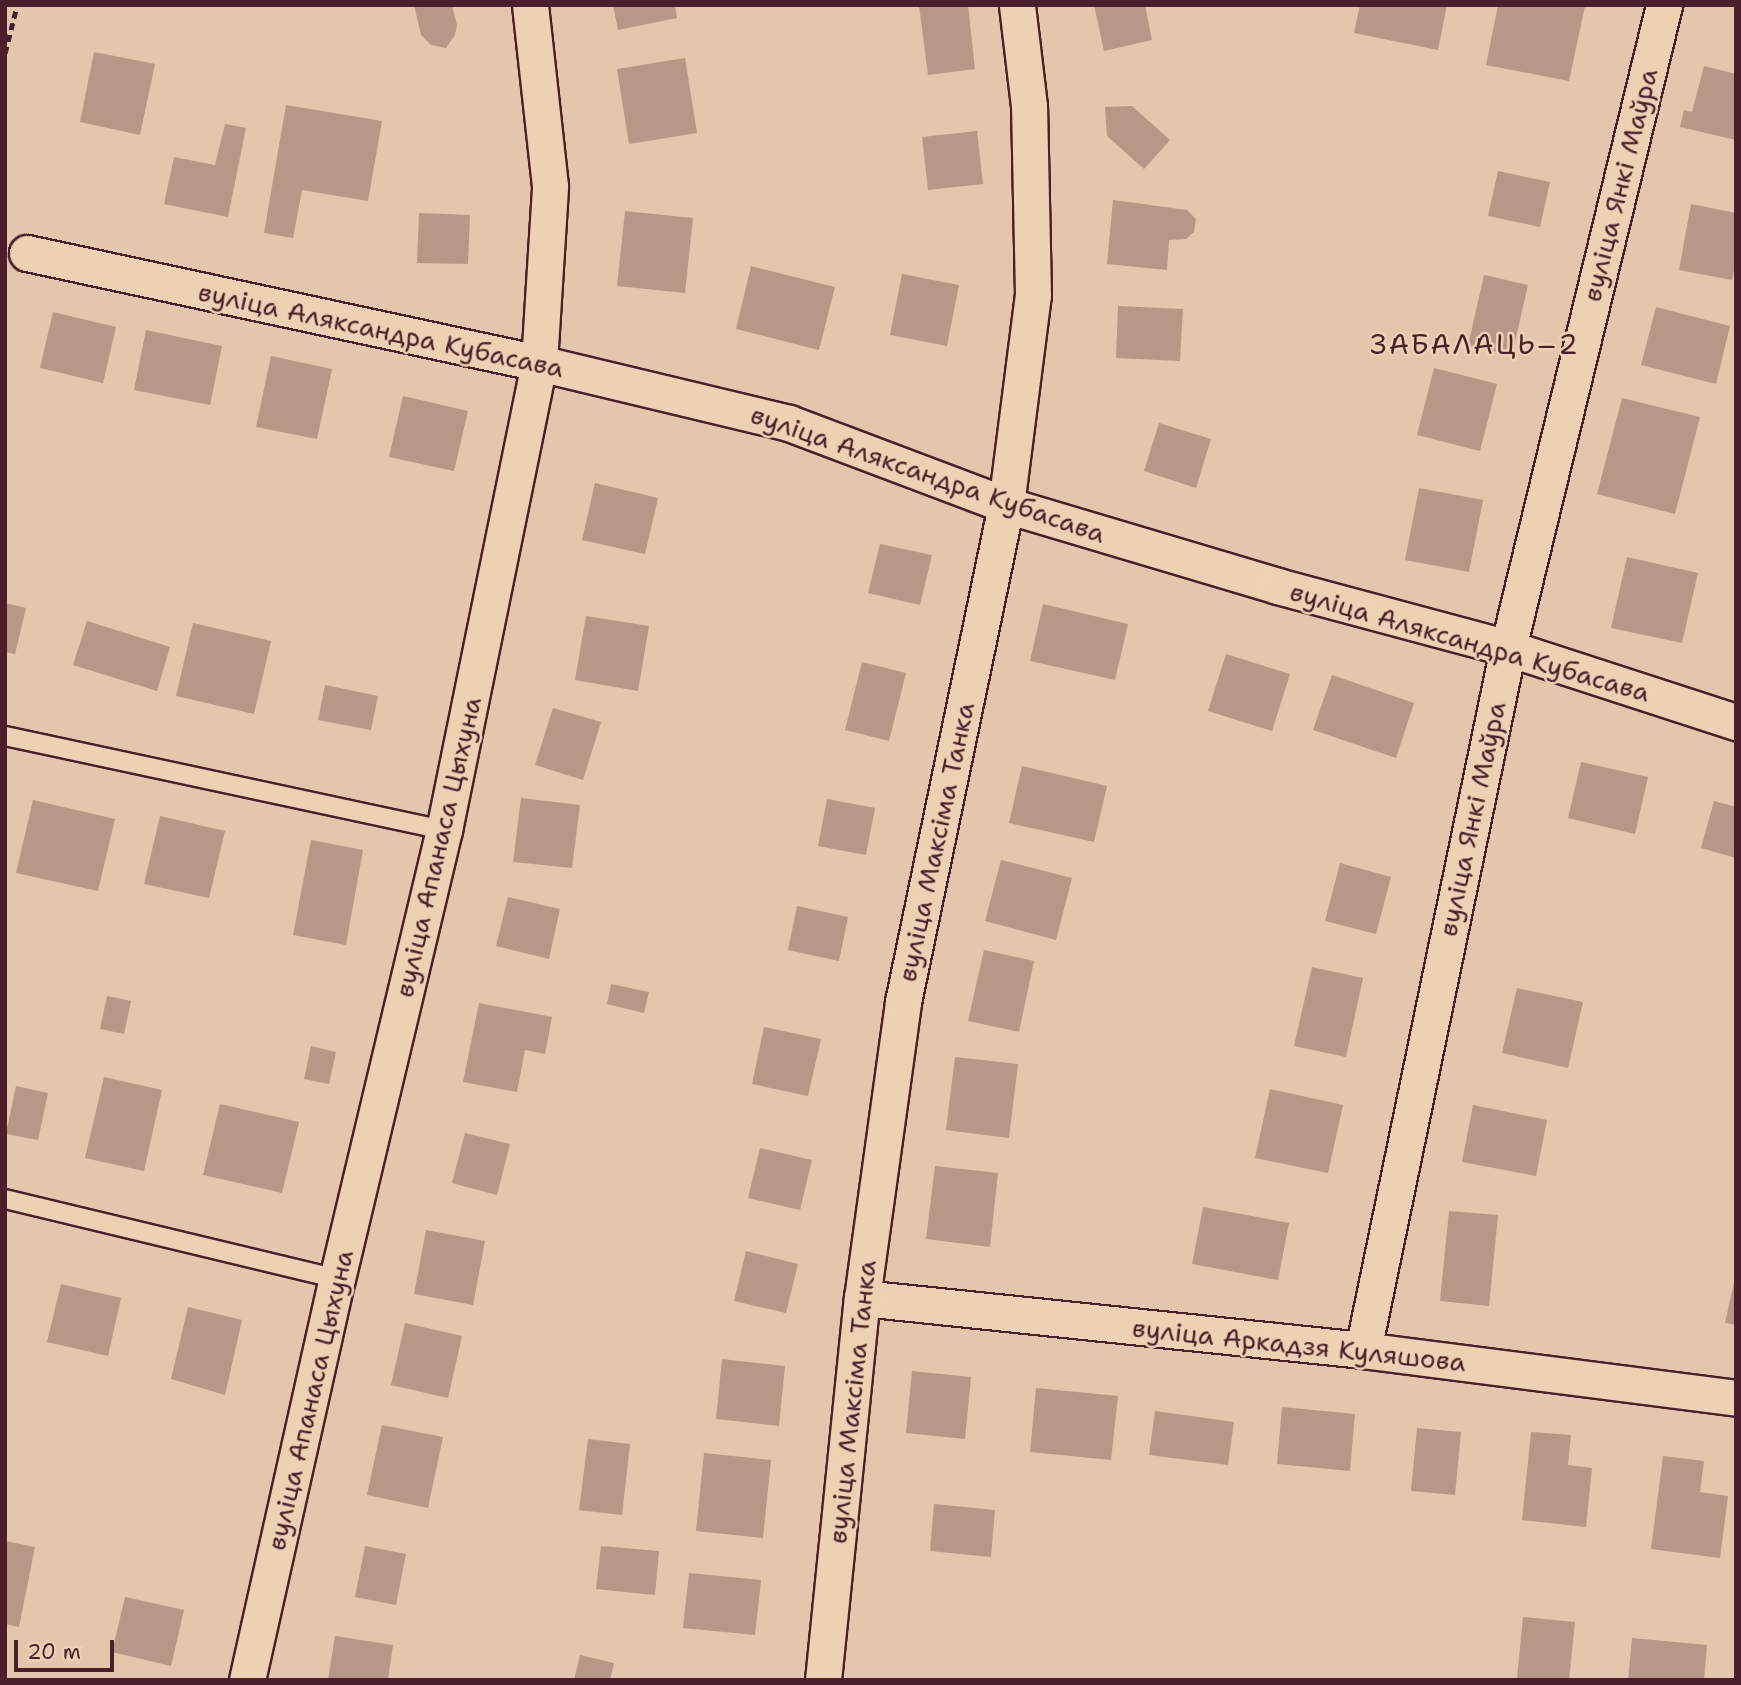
<!DOCTYPE html>
<meta charset="utf-8">
<style>
body{margin:0}
#map{position:relative;width:1741px;height:1685px;overflow:hidden;background:#e3c6ab;font-family:"Shantell Sans",sans-serif}
div>[style]{position:absolute}
[style*='--x']{left:calc(var(--x)*1px);top:calc(var(--y)*1px);width:calc(var(--w)*1px);rotate:calc(var(--a)*1deg)}
.building>*{inset:0;background:#b89787}
.path>*{height:4.5px;margin-top:-2.25px;transform-origin:0;background:repeating-linear-gradient(90deg,#4a1f2b 0 7px,transparent 0 12px)}
.roads{filter:drop-shadow(2px 0 #4a1f2b) drop-shadow(-2px 0 #4a1f2b) drop-shadow(0 2px #4a1f2b) drop-shadow(0 -2px #4a1f2b)}
.lane>*{height:18px;margin:-9px;padding:0 9px;transform-origin:9px;border-radius:9px;background:#edd1b3}
.street>*{height:35px;margin:-17.5px;padding:0 17.5px;transform-origin:17.5px;border-radius:17.5px;background:#edd1b3}
span{translate:-50% -50%;white-space:nowrap;text-align:center;line-height:1.15;-webkit-text-stroke:5px #edd1b3;paint-order:stroke}
.street-label{font-size:26px;color:#4a1f2b}
.neighbourhood-label{font-size:28px;color:#4a1f2b;letter-spacing:2px}
.frame{position:absolute;inset:0;border:7px solid #4a1f2b;pointer-events:none}
.scale{position:absolute;left:14px;top:1640px;width:100px;height:32px;box-sizing:border-box;border:4px solid #4a1f2b;border-top:0;padding-left:9px;font-size:21px;line-height:24px;white-space:nowrap;color:#4a1f2b;-webkit-text-stroke:5px #edd1b3;paint-order:stroke}
</style>
<div id="map">
<div class="building">
<i style="clip-path:polygon(414px 5px,452px 5px,457px 25px,455px 35px,446px 48px,431px 45px,421px 35px)"></i>
<i style="clip-path:polygon(613px 5px,675px 5px,677px 18px,618px 30px)"></i>
<i style="clip-path:polygon(919px 5px,968px 5px,975px 69px,928px 75px)"></i>
<i style="clip-path:polygon(1094px 5px,1145px 5px,1152px 40px,1104px 51px)"></i>
<i style="clip-path:polygon(1360px 5px,1447px 5px,1438px 50px,1354px 33px)"></i>
<i style="clip-path:polygon(1498px 5px,1585px 6px,1569px 81px,1486px 65px)"></i>
<i style="clip-path:polygon(94px 52px,155px 64px,140px 135px,80px 122px)"></i>
<i style="clip-path:polygon(685px 58px,697px 133px,629px 144px,617px 69px)"></i>
<i style="clip-path:polygon(1704px 66px,1736px 74px,1736px 140px,1680px 127px,1684px 110px,1692px 112px)"></i>
<i style="clip-path:polygon(286px 105px,382px 121px,368px 201px,302px 190px,293px 238px,264px 233px)"></i>
<i style="clip-path:polygon(1132px 106px,1170px 140px,1144px 169px,1107px 136px,1105px 107px)"></i>
<i style="clip-path:polygon(225px 124px,246px 128px,228px 217px,164px 204px,174px 157px,215px 165px)"></i>
<i style="clip-path:polygon(977px 131px,983px 184px,928px 190px,922px 137px)"></i>
<i style="clip-path:polygon(1498px 171px,1550px 182px,1540px 227px,1488px 216px)"></i>
<i style="clip-path:polygon(1113px 200px,1187px 210px,1196px 219px,1194px 232px,1186px 239px,1169px 240px,1167px 270px,1107px 264px)"></i>
<i style="clip-path:polygon(1691px 204px,1736px 213px,1736px 261px,1732px 280px,1679px 270px)"></i>
<i style="clip-path:polygon(625px 211px,693px 218px,685px 293px,617px 286px)"></i>
<i style="clip-path:polygon(419px 213px,470px 215px,468px 264px,417px 263px)"></i>
<i style="clip-path:polygon(751px 266px,835px 287px,819px 350px,736px 329px)"></i>
<i style="clip-path:polygon(902px 274px,959px 285px,947px 346px,890px 335px)"></i>
<i style="clip-path:polygon(1484px 275px,1528px 285px,1512px 355px,1468px 346px)"></i>
<i style="clip-path:polygon(1118px 306px,1183px 309px,1180px 361px,1116px 358px)"></i>
<i style="clip-path:polygon(1656px 307px,1730px 326px,1716px 384px,1641px 365px)"></i>
<i style="clip-path:polygon(53px 312px,116px 327px,103px 383px,40px 368px)"></i>
<i style="clip-path:polygon(146px 330px,222px 346px,210px 405px,134px 390px)"></i>
<i style="clip-path:polygon(271px 356px,332px 369px,317px 439px,256px 427px)"></i>
<i style="clip-path:polygon(1434px 368px,1497px 384px,1480px 451px,1417px 435px)"></i>
<i style="clip-path:polygon(403px 396px,468px 411px,454px 471px,389px 457px)"></i>
<i style="clip-path:polygon(1622px 398px,1700px 417px,1675px 514px,1597px 494px)"></i>
<i style="clip-path:polygon(1159px 423px,1211px 439px,1196px 488px,1144px 471px)"></i>
<i style="clip-path:polygon(595px 483px,658px 498px,645px 554px,582px 540px)"></i>
<i style="clip-path:polygon(1419px 488px,1483px 500px,1469px 572px,1405px 560px)"></i>
<i style="clip-path:polygon(880px 544px,932px 555px,920px 605px,868px 593px)"></i>
<i style="clip-path:polygon(1627px 557px,1698px 573px,1682px 643px,1611px 628px)"></i>
<i style="clip-path:polygon(5px 603px,26px 608px,15px 654px,5px 652px)"></i>
<i style="clip-path:polygon(1043px 604px,1128px 624px,1115px 680px,1030px 661px)"></i>
<i style="clip-path:polygon(586px 616px,649px 626px,638px 691px,575px 680px)"></i>
<i style="clip-path:polygon(87px 621px,170px 647px,157px 691px,73px 665px)"></i>
<i style="clip-path:polygon(193px 623px,271px 641px,254px 714px,176px 696px)"></i>
<i style="clip-path:polygon(1226px 654px,1290px 674px,1272px 731px,1208px 711px)"></i>
<i style="clip-path:polygon(862px 662px,906px 673px,889px 741px,845px 730px)"></i>
<i style="clip-path:polygon(1332px 675px,1414px 703px,1396px 758px,1313px 730px)"></i>
<i style="clip-path:polygon(325px 685px,378px 696px,371px 730px,318px 720px)"></i>
<i style="clip-path:polygon(553px 708px,601px 722px,583px 780px,535px 765px)"></i>
<i style="clip-path:polygon(1581px 762px,1648px 777px,1635px 834px,1568px 818px)"></i>
<i style="clip-path:polygon(1022px 766px,1107px 786px,1094px 842px,1009px 823px)"></i>
<i style="clip-path:polygon(521px 798px,580px 805px,572px 868px,513px 862px)"></i>
<i style="clip-path:polygon(827px 799px,875px 808px,866px 855px,818px 846px)"></i>
<i style="clip-path:polygon(33px 800px,115px 819px,98px 891px,16px 873px)"></i>
<i style="clip-path:polygon(1714px 801px,1736px 807px,1736px 858px,1701px 848px)"></i>
<i style="clip-path:polygon(160px 816px,225px 831px,209px 898px,144px 884px)"></i>
<i style="clip-path:polygon(311px 840px,363px 850px,346px 945px,293px 935px)"></i>
<i style="clip-path:polygon(1001px 860px,1072px 878px,1056px 940px,985px 921px)"></i>
<i style="clip-path:polygon(1340px 863px,1391px 877px,1376px 934px,1325px 921px)"></i>
<i style="clip-path:polygon(508px 897px,560px 909px,549px 959px,496px 946px)"></i>
<i style="clip-path:polygon(797px 906px,848px 917px,839px 961px,788px 950px)"></i>
<i style="clip-path:polygon(984px 950px,1034px 961px,1019px 1032px,968px 1021px)"></i>
<i style="clip-path:polygon(1312px 967px,1363px 978px,1346px 1057px,1294px 1046px)"></i>
<i style="clip-path:polygon(611px 984px,649px 992px,644px 1013px,607px 1004px)"></i>
<i style="clip-path:polygon(1517px 988px,1583px 1002px,1568px 1068px,1502px 1053px)"></i>
<i style="clip-path:polygon(107px 996px,131px 1001px,124px 1034px,100px 1029px)"></i>
<i style="clip-path:polygon(479px 1003px,552px 1017px,545px 1054px,525px 1050px,517px 1092px,463px 1082px)"></i>
<i style="clip-path:polygon(764px 1027px,821px 1039px,808px 1096px,752px 1084px)"></i>
<i style="clip-path:polygon(311px 1046px,336px 1052px,329px 1084px,304px 1079px)"></i>
<i style="clip-path:polygon(955px 1057px,1018px 1064px,1009px 1138px,946px 1130px)"></i>
<i style="clip-path:polygon(104px 1077px,162px 1090px,144px 1171px,85px 1158px)"></i>
<i style="clip-path:polygon(16px 1086px,48px 1093px,38px 1140px,6px 1134px)"></i>
<i style="clip-path:polygon(1270px 1089px,1343px 1105px,1328px 1173px,1255px 1158px)"></i>
<i style="clip-path:polygon(220px 1104px,299px 1122px,282px 1193px,203px 1175px)"></i>
<i style="clip-path:polygon(1473px 1105px,1547px 1120px,1536px 1176px,1462px 1162px)"></i>
<i style="clip-path:polygon(465px 1133px,510px 1144px,497px 1195px,452px 1183px)"></i>
<i style="clip-path:polygon(760px 1148px,812px 1160px,800px 1210px,748px 1198px)"></i>
<i style="clip-path:polygon(935px 1166px,998px 1173px,990px 1247px,926px 1239px)"></i>
<i style="clip-path:polygon(1203px 1207px,1289px 1223px,1278px 1280px,1192px 1264px)"></i>
<i style="clip-path:polygon(1449px 1211px,1498px 1215px,1489px 1306px,1440px 1301px)"></i>
<i style="clip-path:polygon(426px 1230px,485px 1241px,473px 1305px,414px 1294px)"></i>
<i style="clip-path:polygon(746px 1251px,798px 1264px,786px 1313px,734px 1301px)"></i>
<i style="clip-path:polygon(1735px 1278px,1736px 1278px,1736px 1325px,1725px 1323px)"></i>
<i style="clip-path:polygon(61px 1284px,121px 1298px,108px 1356px,47px 1342px)"></i>
<i style="clip-path:polygon(188px 1307px,242px 1320px,225px 1395px,171px 1379px)"></i>
<i style="clip-path:polygon(405px 1323px,462px 1336px,448px 1398px,391px 1385px)"></i>
<i style="clip-path:polygon(722px 1359px,785px 1366px,779px 1426px,716px 1419px)"></i>
<i style="clip-path:polygon(912px 1371px,971px 1377px,965px 1439px,906px 1433px)"></i>
<i style="clip-path:polygon(1036px 1388px,1118px 1396px,1111px 1460px,1030px 1452px)"></i>
<i style="clip-path:polygon(1282px 1407px,1355px 1414px,1350px 1471px,1277px 1464px)"></i>
<i style="clip-path:polygon(1155px 1411px,1234px 1422px,1228px 1465px,1149px 1455px)"></i>
<i style="clip-path:polygon(382px 1425px,443px 1437px,428px 1508px,367px 1495px)"></i>
<i style="clip-path:polygon(1417px 1428px,1461px 1432px,1455px 1495px,1411px 1491px)"></i>
<i style="clip-path:polygon(1531px 1432px,1571px 1435px,1568px 1465px,1592px 1468px,1586px 1527px,1522px 1520px)"></i>
<i style="clip-path:polygon(588px 1439px,630px 1444px,622px 1515px,579px 1510px)"></i>
<i style="clip-path:polygon(704px 1453px,771px 1460px,763px 1538px,696px 1531px)"></i>
<i style="clip-path:polygon(1663px 1456px,1704px 1461px,1700px 1492px,1728px 1496px,1720px 1558px,1651px 1549px)"></i>
<i style="clip-path:polygon(934px 1504px,995px 1510px,991px 1557px,930px 1551px)"></i>
<i style="clip-path:polygon(5px 1541px,35px 1547px,19px 1627px,5px 1624px)"></i>
<i style="clip-path:polygon(365px 1546px,406px 1554px,396px 1605px,355px 1597px)"></i>
<i style="clip-path:polygon(601px 1546px,659px 1551px,655px 1595px,596px 1589px)"></i>
<i style="clip-path:polygon(689px 1573px,761px 1580px,755px 1635px,683px 1628px)"></i>
<i style="clip-path:polygon(125px 1597px,184px 1610px,171px 1666px,112px 1652px)"></i>
<i style="clip-path:polygon(1523px 1617px,1575px 1622px,1569px 1680px,1517px 1678px)"></i>
<i style="clip-path:polygon(335px 1636px,393px 1645px,388px 1680px,328px 1680px)"></i>
<i style="clip-path:polygon(1632px 1638px,1707px 1645px,1704px 1680px,1628px 1680px)"></i>
<i style="clip-path:polygon(580px 1655px,614px 1663px,610px 1680px,574px 1680px)"></i>
</div>
<div class="path">
<i style="--x:5;--y:53;--w:49;--a:-76"></i>
</div>
<div class="roads">
<div class="lane">
<i style="--x:5;--y:736;--w:449;--a:12.1"></i>
<i style="--x:5;--y:1199;--w:342;--a:13.5"></i>
</div>
<div class="street">
<i style="--x:27;--y:253;--w:524;--a:12.13"></i>
<i style="--x:539;--y:363;--w:257;--a:13.5"></i>
<i style="--x:789;--y:423;--w:232;--a:20.7"></i>
<i style="--x:1006;--y:505;--w:283;--a:16.6"></i>
<i style="--x:1277;--y:586;--w:239;--a:15"></i>
<i style="--x:1508;--y:648;--w:240;--a:18"></i>
<i style="--x:862;--y:1298;--w:504;--a:5.93"></i>
<i style="--x:1363;--y:1350;--w:376;--a:7.3"></i>
<i style="--x:1363;--y:1350;--w:717;--a:-78.33"></i>
<i style="--x:1508;--y:648;--w:662;--a:-76.36"></i>
<i style="--x:247;--y:1680;--w:411;--a:-77.4"></i>
<i style="--x:337;--y:1279;--w:462;--a:-76.6"></i>
<i style="--x:444;--y:830;--w:477;--a:-78.5"></i>
<i style="--x:539;--y:363;--w:177;--a:-86.4"></i>
<i style="--x:550;--y:186;--w:182;--a:-96.3"></i>
<i style="--x:823;--y:1680;--w:384;--a:-84.2"></i>
<i style="--x:862;--y:1298;--w:299;--a:-82.1"></i>
<i style="--x:903;--y:1002;--w:508;--a:-78.29"></i>
<i style="--x:1006;--y:505;--w:212;--a:-82.7"></i>
<i style="--x:1033;--y:295;--w:189;--a:-91.2"></i>
<i style="--x:1029;--y:106;--w:102;--a:-96.8"></i>
</div>
</div>
<div class="street-label">
<span style="left:1620px;top:185px;rotate:-76deg">вуліца Янкі Маўра</span>
<span style="left:381px;top:330px;rotate:12deg">вуліца Аляксандра Кубасава</span>
<span style="left:928px;top:474px;rotate:19deg">вуліца Аляксандра Кубасава</span>
<span style="left:1470px;top:642px;rotate:16deg">вуліца Аляксандра Кубасава</span>
<span style="left:1472px;top:819px;rotate:-78deg">вуліца Янкі Маўра</span>
<span style="left:936px;top:842px;rotate:-78deg">вуліца Максіма Танка</span>
<span style="left:438px;top:847px;rotate:-77deg">вуліца Апанаса Цыхуна</span>
<span style="left:1299px;top:1345px;rotate:6deg">вуліца Аркадзя Куляшова</span>
<span style="left:310px;top:1400px;rotate:-77deg">вуліца Апанаса Цыхуна</span>
<span style="left:852px;top:1402px;rotate:-84deg">вуліца Максіма Танка</span>
</div>
<div class="neighbourhood-label">
<span style="left:1475px;top:344px">ЗАБАЛАЦЬ–2</span>
</div>
<div class="frame"></div>
<div class="scale">20 m</div>
</div>
